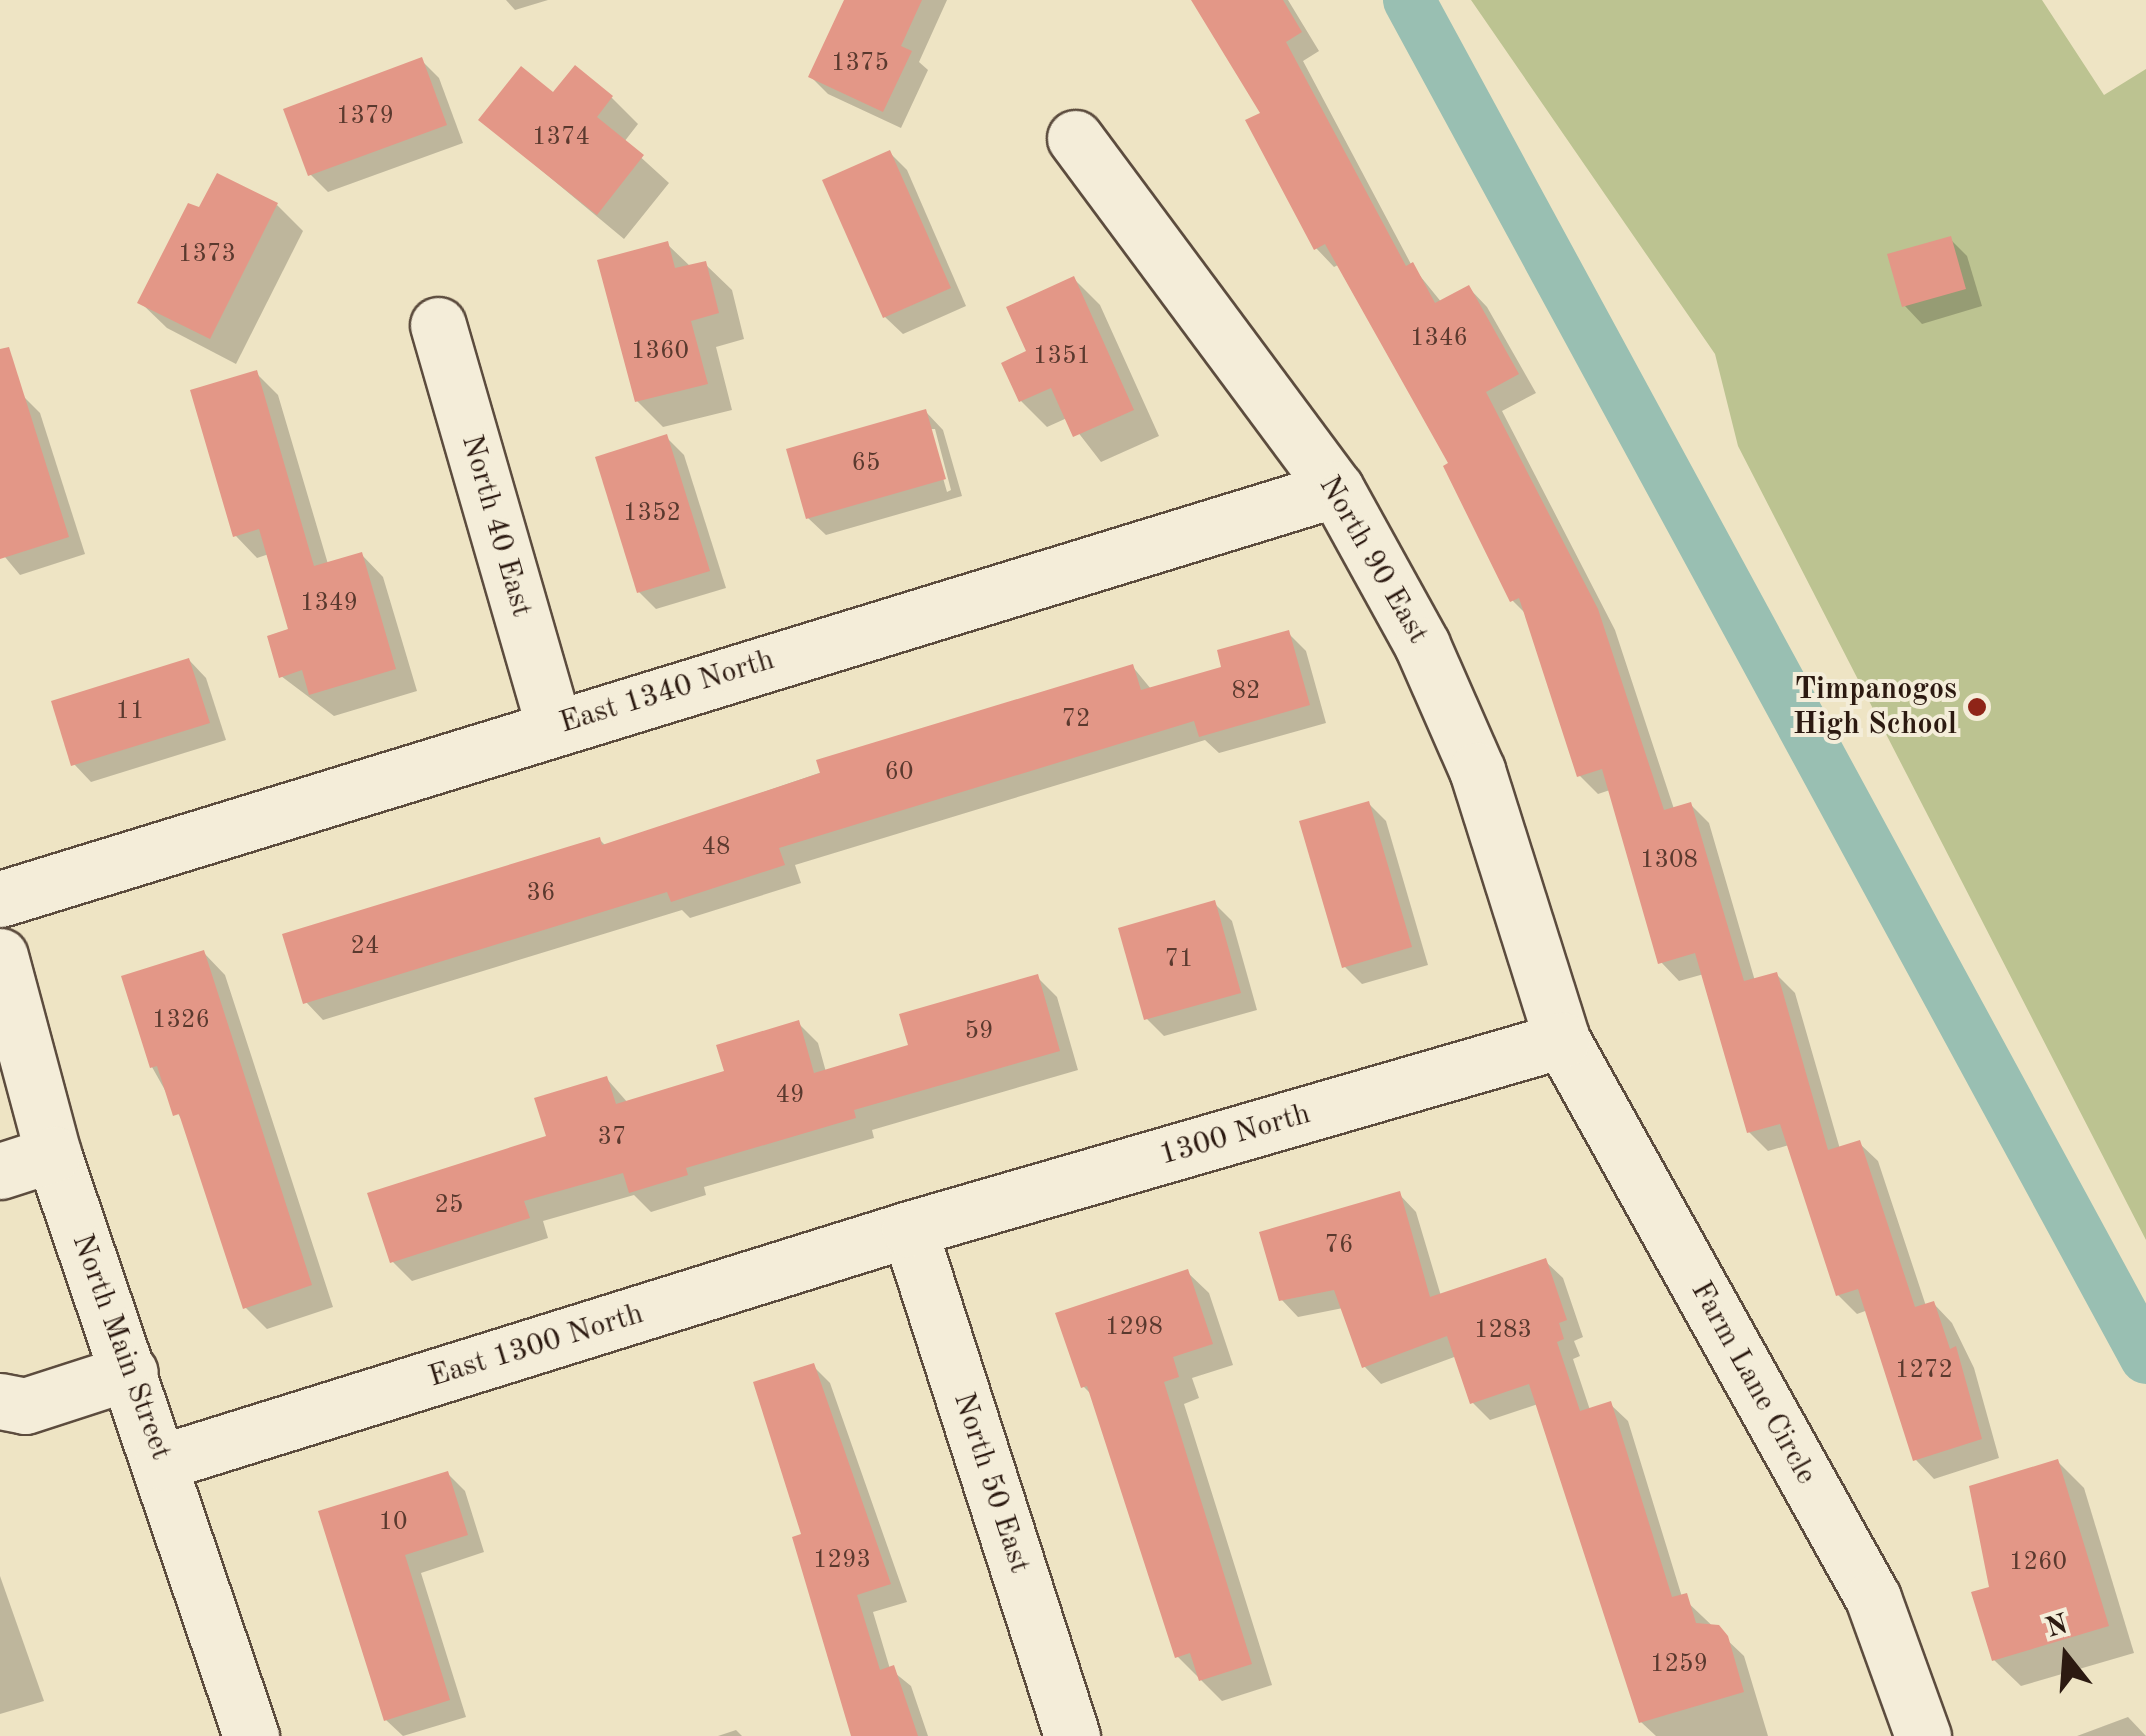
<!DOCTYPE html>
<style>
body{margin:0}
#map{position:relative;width:2146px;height:1736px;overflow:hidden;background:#eee4c4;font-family:"Old Standard TT",serif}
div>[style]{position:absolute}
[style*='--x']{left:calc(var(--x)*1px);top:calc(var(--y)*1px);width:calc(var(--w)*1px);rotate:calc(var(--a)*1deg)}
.green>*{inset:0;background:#bcc391}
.shadow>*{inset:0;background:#0003}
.canal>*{height:52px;margin:-26px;padding:0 26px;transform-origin:26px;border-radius:26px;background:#99bfb2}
.building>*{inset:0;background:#e39787}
.roads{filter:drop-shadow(2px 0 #5c4c3e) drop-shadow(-2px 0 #5c4c3e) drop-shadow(0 2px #5c4c3e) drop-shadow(0 -2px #5c4c3e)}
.minor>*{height:55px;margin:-27.5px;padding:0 27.5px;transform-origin:27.5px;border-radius:27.5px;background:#f4edd9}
.dots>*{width:28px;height:28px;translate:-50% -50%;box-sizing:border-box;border:5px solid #f4edd9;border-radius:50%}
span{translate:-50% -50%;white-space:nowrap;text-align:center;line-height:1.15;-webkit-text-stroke:8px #f4edd9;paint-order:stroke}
.number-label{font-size:25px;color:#5a392e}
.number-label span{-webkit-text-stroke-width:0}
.street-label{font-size:30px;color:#2c1a11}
.poi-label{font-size:30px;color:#2c1a11;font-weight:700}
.right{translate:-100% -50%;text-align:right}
.north{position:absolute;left:2016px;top:1606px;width:100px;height:100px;-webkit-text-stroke:8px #f4edd9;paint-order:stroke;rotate:343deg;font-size:28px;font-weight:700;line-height:40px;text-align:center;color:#2c1a11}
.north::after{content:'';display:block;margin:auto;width:35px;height:45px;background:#2c1a11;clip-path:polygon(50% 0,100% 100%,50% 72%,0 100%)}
</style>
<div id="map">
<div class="green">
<i style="clip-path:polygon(1471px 0,2042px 0,2104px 95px,2146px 69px,2146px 1240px,1738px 446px,1715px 354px)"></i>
</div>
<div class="shadow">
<i style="clip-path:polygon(506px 0,548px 0,515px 10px)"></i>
<i style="clip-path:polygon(847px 0,947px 0,919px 62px,928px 70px,901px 128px,828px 94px,811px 77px)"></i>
<i style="clip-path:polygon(1194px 0,1288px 0,1319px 51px,1303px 61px,1412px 266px,1442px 303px,1469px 288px,1487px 307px,1536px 393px,1502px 411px,1615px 630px,1674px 809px,1690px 804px,1709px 823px,1755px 981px,1777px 975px,1795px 993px,1840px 1149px,1859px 1143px,1878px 1161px,1926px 1306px,1934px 1304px,1952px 1323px,1974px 1368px,1999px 1458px,1934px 1479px,1916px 1460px,1868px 1310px,1857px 1314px,1838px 1295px,1789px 1145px,1768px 1151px,1749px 1132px,1704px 974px,1679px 981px,1661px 962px,1610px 790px,1598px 794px,1580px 776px,1527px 615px,1513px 601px,1446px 467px,1451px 464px,1340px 264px,1334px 267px,1316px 248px,1264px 114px)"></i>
<i style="clip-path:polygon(421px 60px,439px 78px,463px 143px,328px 192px,310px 174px)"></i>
<i style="clip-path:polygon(553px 95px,612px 98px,638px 124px,624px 142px,669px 183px,624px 239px,481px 120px)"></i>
<i style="clip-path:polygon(890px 153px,907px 170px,966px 306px,903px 334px,885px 317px)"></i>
<i style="clip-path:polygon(277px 205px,303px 231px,236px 364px,167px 328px,140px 302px)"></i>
<i style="clip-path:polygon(1950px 239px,1967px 256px,1982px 306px,1922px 324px,1905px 306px)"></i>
<i style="clip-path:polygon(667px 244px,691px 267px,705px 264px,732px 290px,744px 339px,716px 347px,732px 410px,663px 427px,637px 401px)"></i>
<i style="clip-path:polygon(1074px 279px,1100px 305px,1159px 436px,1101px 462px,1067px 418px,1047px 427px,1021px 401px,1030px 352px)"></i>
<i style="clip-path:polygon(256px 373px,278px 395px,328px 564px,361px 554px,383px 577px,417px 691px,334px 716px,281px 676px,291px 631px,269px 554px,257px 558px,235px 535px)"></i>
<i style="clip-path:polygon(23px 396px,40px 413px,85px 554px,20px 575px,0 551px,0 403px)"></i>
<i style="clip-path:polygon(evenodd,926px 412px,943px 430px,962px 496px,826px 535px,808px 518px,926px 412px,929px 429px,935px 429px,951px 490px,947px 492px,929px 429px)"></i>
<i style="clip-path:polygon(666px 437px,684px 455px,726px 588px,656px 609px,639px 592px)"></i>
<i style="clip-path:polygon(1288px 633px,1306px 651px,1326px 723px,1219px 753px,1205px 740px,795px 865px,801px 883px,690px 918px,682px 910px,323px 1020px,306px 1002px,599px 839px,606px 846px,1132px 666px,1151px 689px,1224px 669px)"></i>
<i style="clip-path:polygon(189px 660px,206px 678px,226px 740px,91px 782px,74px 764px)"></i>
<i style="clip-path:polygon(1368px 803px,1386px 821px,1428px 965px,1362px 984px,1345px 967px)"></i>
<i style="clip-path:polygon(1214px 903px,1232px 921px,1257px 1010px,1164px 1036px,1146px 1018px)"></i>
<i style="clip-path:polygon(203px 952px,225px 975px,333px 1307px,267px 1329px,245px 1307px,184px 1124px,152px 1067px)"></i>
<i style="clip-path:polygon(1037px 977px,1057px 997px,1078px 1070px,872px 1130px,874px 1138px,704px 1187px,706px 1195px,651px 1212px,634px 1195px,543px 1221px,548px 1238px,412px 1281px,392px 1261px,549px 1138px,607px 1079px,628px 1103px,727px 1072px,798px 1023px,818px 1043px,826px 1072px,911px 1046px)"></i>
<i style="clip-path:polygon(1399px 1194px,1416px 1212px,1441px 1296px,1545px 1261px,1563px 1278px,1583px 1337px,1574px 1341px,1580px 1356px,1573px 1359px,1590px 1410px,1610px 1404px,1628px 1421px,1682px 1597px,1744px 1656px,1768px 1736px,1656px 1736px,1641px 1722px,1538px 1404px,1490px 1420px,1472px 1402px,1457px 1356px,1381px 1384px,1364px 1366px,1343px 1308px,1298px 1317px,1281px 1299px)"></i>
<i style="clip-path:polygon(1187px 1272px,1209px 1293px,1233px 1365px,1192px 1378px,1199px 1398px,1184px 1404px,1272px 1685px,1222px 1701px,1177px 1656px,1093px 1396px,1083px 1386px)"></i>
<i style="clip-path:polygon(813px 1366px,830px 1383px,907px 1602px,873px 1612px,890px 1669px,911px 1686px,928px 1736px,855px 1736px,805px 1536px)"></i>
<i style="clip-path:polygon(2058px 1462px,2084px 1488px,2134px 1653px,2021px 1686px,1994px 1660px,1992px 1588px)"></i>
<i style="clip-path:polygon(448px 1474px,465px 1491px,484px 1552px,421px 1573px,466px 1717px,403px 1736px,386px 1720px,321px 1513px)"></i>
<i style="clip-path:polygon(0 1576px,44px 1701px,0 1714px)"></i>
<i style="clip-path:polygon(2128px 1717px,2146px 1736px,2077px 1736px)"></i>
<i style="clip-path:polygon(736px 1730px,742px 1736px,718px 1736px)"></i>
</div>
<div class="canal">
<i style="--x:1409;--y:0;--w:1545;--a:61.51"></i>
</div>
<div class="building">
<i style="clip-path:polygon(844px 0,922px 0,901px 46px,912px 51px,883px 112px,808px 77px)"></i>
<i style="clip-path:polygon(1191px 0,1283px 0,1302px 32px,1286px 42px,1406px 266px,1413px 262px,1435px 303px,1469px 285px,1519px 374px,1486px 392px,1598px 609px,1664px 810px,1691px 802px,1744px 981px,1777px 972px,1828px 1150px,1860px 1140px,1915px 1307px,1934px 1301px,1950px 1349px,1956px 1346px,1982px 1439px,1913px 1461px,1858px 1289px,1836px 1296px,1780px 1124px,1747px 1133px,1695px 953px,1658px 964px,1602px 769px,1577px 777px,1519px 598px,1510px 602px,1443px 466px,1448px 463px,1325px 244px,1314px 250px,1245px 120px,1260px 113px)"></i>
<i style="clip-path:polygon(422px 57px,447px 125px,308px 176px,283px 109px)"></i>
<i style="clip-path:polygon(575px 65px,613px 96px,597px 117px,644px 155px,597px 215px,478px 120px,521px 66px,553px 92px)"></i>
<i style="clip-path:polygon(890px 150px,951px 288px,883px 318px,822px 180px)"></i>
<i style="clip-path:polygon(217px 173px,278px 203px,210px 339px,137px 303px,188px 203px,199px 207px)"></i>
<i style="clip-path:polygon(1951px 236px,1966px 289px,1902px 307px,1887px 254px)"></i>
<i style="clip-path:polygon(668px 241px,675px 268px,706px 261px,719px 313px,691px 321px,708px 384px,635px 402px,597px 260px)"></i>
<i style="clip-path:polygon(1074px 276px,1134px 410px,1073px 437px,1051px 388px,1019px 402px,1001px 363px,1026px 351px,1006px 307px)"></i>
<i style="clip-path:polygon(9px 347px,69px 537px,0 559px,0 349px)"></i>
<i style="clip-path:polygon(257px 370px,314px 566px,362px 552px,396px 669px,309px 695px,302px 670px,279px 678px,267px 636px,288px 629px,259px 529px,233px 537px,190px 390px)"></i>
<i style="clip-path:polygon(926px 409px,946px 479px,806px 519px,786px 449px)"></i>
<i style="clip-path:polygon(667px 434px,710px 571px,637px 593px,595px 457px)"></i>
<i style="clip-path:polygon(1289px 630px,1310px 705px,1199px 737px,1194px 721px,779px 848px,785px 865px,671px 902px,667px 892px,303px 1004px,282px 934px,600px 837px,602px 845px,820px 773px,816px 760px,1133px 664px,1141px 690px,1221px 667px,1217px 650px)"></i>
<i style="clip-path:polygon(189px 658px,210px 723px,71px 766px,51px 701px)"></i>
<i style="clip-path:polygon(1369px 801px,1412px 947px,1342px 968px,1299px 821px)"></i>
<i style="clip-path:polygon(1215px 900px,1241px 993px,1144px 1020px,1118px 928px)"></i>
<i style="clip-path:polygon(204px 950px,312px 1285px,243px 1309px,179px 1114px,173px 1116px,157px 1066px,150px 1068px,121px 976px)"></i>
<i style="clip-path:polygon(1038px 974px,1060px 1051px,854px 1110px,856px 1118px,686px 1168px,688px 1175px,629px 1193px,623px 1173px,524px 1201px,530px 1218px,390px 1263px,367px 1193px,546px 1136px,534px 1098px,607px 1076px,616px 1104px,724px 1071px,716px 1045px,799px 1020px,814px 1073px,908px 1045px,899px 1014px)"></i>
<i style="clip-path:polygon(1400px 1191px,1430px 1297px,1546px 1258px,1567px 1320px,1559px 1323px,1564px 1339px,1557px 1342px,1580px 1411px,1611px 1401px,1672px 1597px,1687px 1593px,1696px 1623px,1719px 1625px,1728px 1636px,1744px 1692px,1639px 1723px,1529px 1384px,1470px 1404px,1447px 1336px,1362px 1368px,1334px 1290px,1279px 1301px,1259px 1232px)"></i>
<i style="clip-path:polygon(1188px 1269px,1213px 1344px,1173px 1357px,1179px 1377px,1164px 1382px,1252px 1664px,1199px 1681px,1190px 1653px,1175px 1658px,1087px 1386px,1081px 1388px,1055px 1313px)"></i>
<i style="clip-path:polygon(814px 1363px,891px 1584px,857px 1595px,880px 1670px,894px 1665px,918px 1736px,851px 1736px,792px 1537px,801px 1534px,753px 1382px)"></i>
<i style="clip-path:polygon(2058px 1459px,2109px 1626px,1992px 1661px,1971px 1592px,1989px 1587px,1969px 1486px)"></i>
<i style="clip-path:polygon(448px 1471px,468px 1535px,405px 1555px,450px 1700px,384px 1721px,318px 1511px)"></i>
</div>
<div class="roads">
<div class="minor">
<i style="--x:1075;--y:138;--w:437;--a:53.4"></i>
<i style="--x:1336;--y:489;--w:178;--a:61.1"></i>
<i style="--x:1422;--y:645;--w:137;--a:66.3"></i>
<i style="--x:1477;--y:770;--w:283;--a:72.5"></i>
<i style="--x:1562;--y:1040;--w:639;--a:60.87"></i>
<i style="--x:1873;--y:1598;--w:147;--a:70.1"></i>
<i style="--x:438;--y:325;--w:417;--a:73.9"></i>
<i style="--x:0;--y:899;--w:1397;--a:-17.06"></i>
<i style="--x:0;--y:956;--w:205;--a:75"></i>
<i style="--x:53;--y:1154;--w:615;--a:71.21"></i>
<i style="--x:0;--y:1171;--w:56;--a:-17.8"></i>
<i style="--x:909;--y:1229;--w:533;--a:72.18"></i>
<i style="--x:0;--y:1401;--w:25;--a:11"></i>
<i style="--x:25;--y:1406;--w:110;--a:-17.9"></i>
<i style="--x:162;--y:1462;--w:782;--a:-17.32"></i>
<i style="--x:909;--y:1229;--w:680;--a:-16.14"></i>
</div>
</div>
<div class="dots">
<i style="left:1977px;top:707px;background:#8f2418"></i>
</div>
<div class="number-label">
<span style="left:860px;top:64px">1375</span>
<span style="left:365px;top:117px">1379</span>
<span style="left:561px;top:138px">1374</span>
<span style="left:207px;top:255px">1373</span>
<span style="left:1439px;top:339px">1346</span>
<span style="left:660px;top:352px">1360</span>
<span style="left:1062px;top:357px">1351</span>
<span style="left:866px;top:464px">65</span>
<span style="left:652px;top:514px">1352</span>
<span style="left:329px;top:604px">1349</span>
<span style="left:1246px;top:692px">82</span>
<span style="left:130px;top:712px">11</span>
<span style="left:1076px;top:720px">72</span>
<span style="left:899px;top:773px">60</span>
<span style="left:716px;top:848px">48</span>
<span style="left:1669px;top:861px">1308</span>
<span style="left:541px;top:894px">36</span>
<span style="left:365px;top:947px">24</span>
<span style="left:1179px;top:960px">71</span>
<span style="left:181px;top:1021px">1326</span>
<span style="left:979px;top:1032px">59</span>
<span style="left:790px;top:1096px">49</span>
<span style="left:612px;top:1138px">37</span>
<span style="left:449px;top:1206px">25</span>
<span style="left:1339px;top:1246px">76</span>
<span style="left:1134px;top:1328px">1298</span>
<span style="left:1503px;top:1331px">1283</span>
<span style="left:1924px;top:1371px">1272</span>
<span style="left:393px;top:1523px">10</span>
<span style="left:842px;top:1561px">1293</span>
<span style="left:2038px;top:1563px">1260</span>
<span style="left:1679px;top:1665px">1259</span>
</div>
<div class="street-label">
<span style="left:496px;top:526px;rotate:74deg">North 40 East</span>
<span style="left:1373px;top:560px;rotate:60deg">North 90 East</span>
<span style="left:667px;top:692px;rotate:-17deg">East 1340 North</span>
<span style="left:1235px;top:1135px;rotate:-16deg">1300 North</span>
<span style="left:536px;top:1346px;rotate:-17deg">East 1300 North</span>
<span style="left:121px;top:1347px;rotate:70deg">North Main Street</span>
<span style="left:1753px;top:1383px;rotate:61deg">Farm Lane Circle</span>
<span style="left:991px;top:1483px;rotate:72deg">North 50 East</span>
</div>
<div class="poi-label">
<span class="right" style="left:1957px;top:707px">Timpanogos<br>High School</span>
</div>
<div class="north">N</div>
</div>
